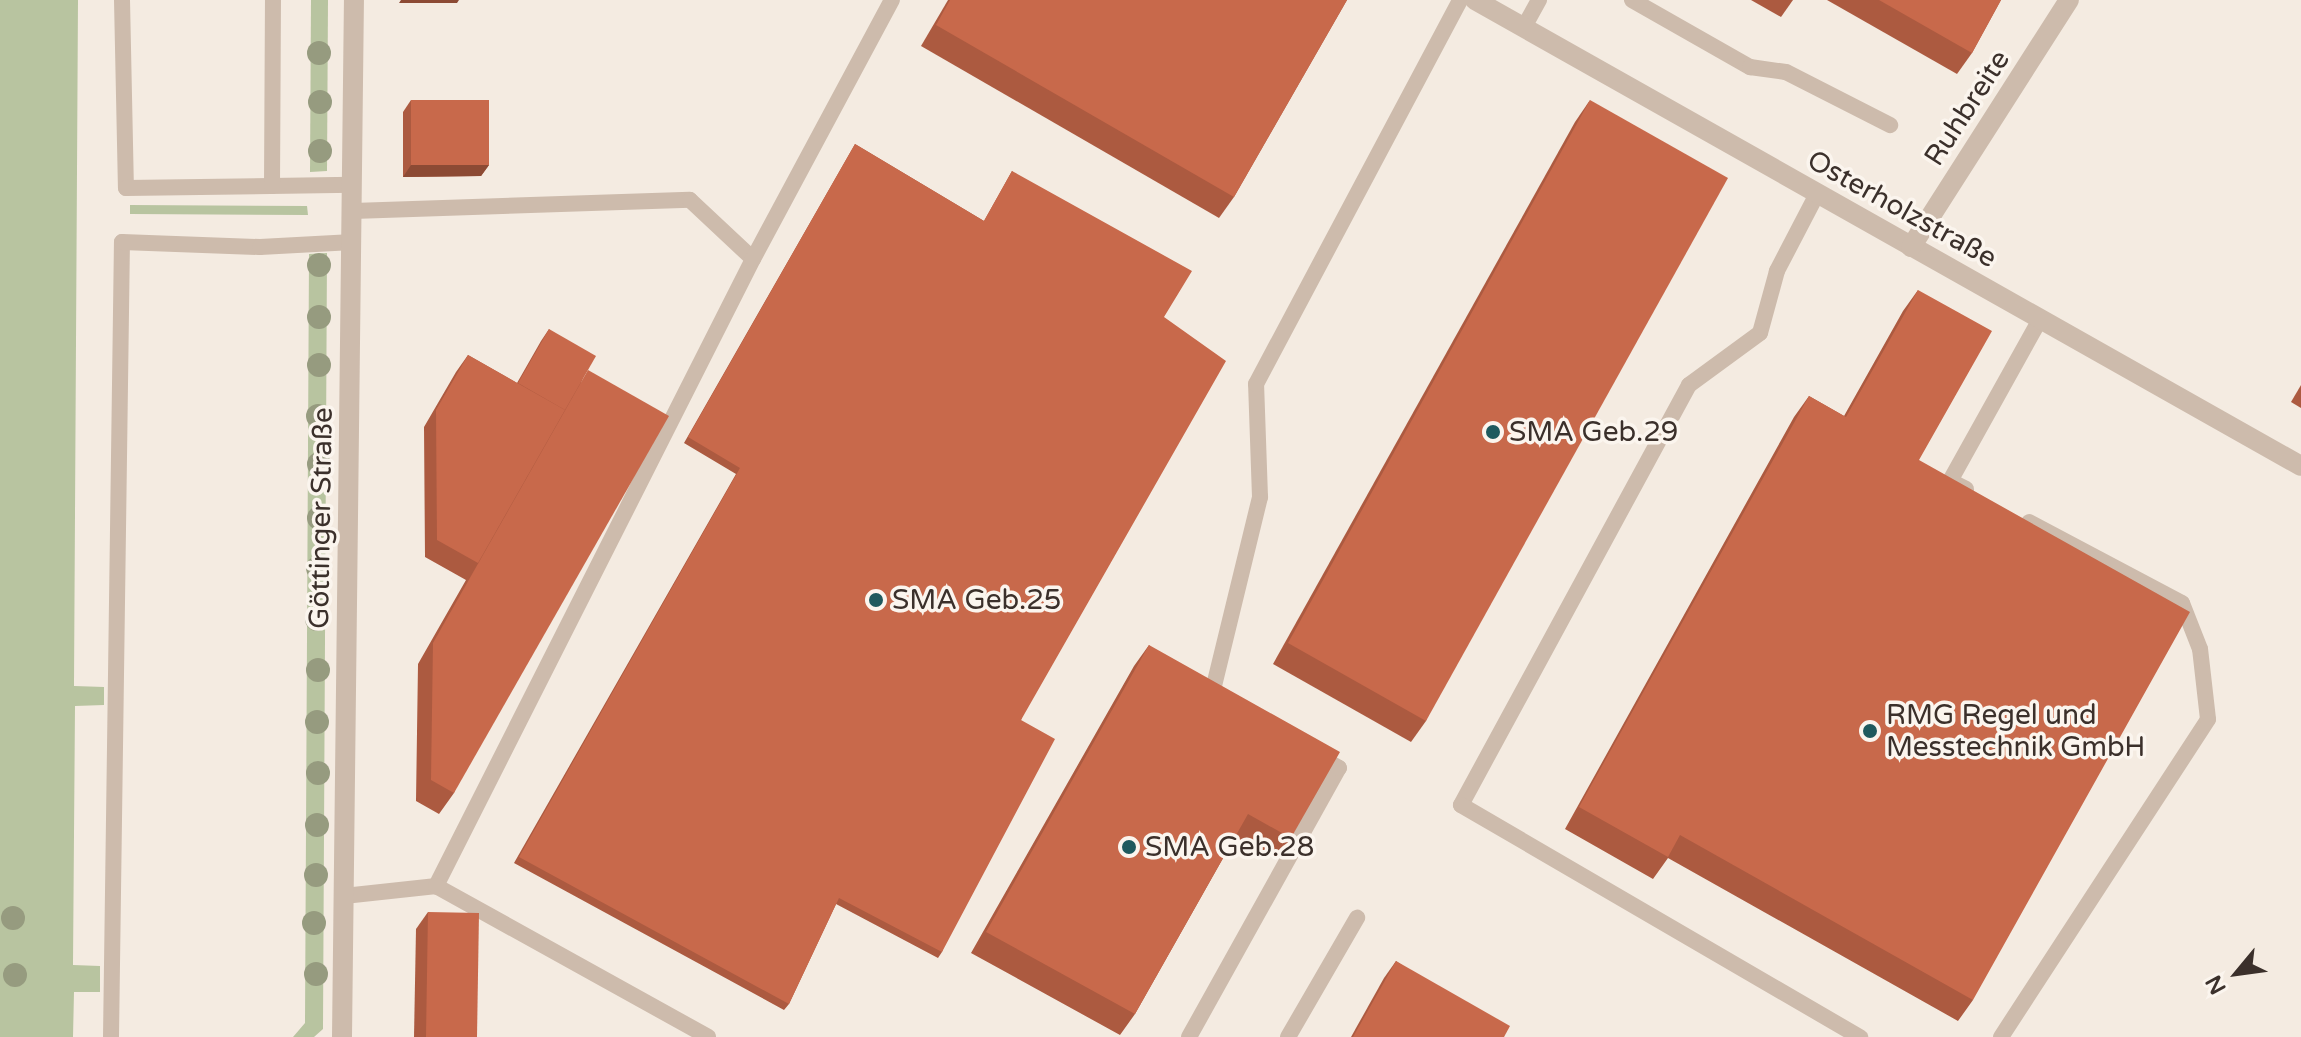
<!DOCTYPE html>
<meta charset="utf-8">
<style>
body{margin:0}
#map{position:relative;width:2301px;height:1037px;overflow:hidden;background:#f4ebe1;font-family:"Varela Round",sans-serif}
div>[style]{position:absolute}
[style*='--x']{left:calc(var(--x)*1px);top:calc(var(--y)*1px);width:calc(var(--w)*1px);rotate:calc(var(--a)*1deg)}
.green>*{inset:0;background:#b8c4a0}
.lane>*{height:16px;margin:-8px;padding:0 8px;transform-origin:8px;border-radius:8px;background:#cdbbac}
.street>*{height:20px;margin:-10px;padding:0 10px;transform-origin:10px;border-radius:10px;background:#cdbbac}
.trees>*{width:24px;height:24px;margin:-12px;border-radius:50%;background:#969b7f}
.wall>*{inset:0;background:#ac5a40}
.shaded-wall>*{inset:0;background:#8c4a34}
.building>*{inset:0;background:#c8694b}
.dots>*{width:22px;height:22px;translate:-50% -50%;box-sizing:border-box;border:4px solid #fbf5ee;border-radius:50%}
span{translate:-50% -50%;white-space:nowrap;text-align:center;line-height:1.15;-webkit-text-stroke:7px #fbf5ee;paint-order:stroke}
.street-label{font-size:28px;color:#3b302b}
.poi-label{font-size:28px;color:#3b302b}
.left{translate:0 -50%;text-align:left}
.north{position:absolute;left:2197px;top:933px;width:80px;height:80px;-webkit-text-stroke:6px #fbf5ee;paint-order:stroke;rotate:241deg;font-size:22px;font-weight:700;line-height:32px;text-align:center;color:#3b302b}
.north::after{content:'';display:block;margin:auto;width:28px;height:36px;background:#3b302b;clip-path:polygon(50% 0,100% 100%,50% 72%,0 100%)}
</style>
<div id="map">
<div class="green">
<i style="clip-path:polygon(0 0,78px 0,74px 686px,104px 687px,104px 705px,75px 706px,73px 965px,100px 966px,100px 992px,74px 992px,73px 1037px,0 1037px)"></i>
<i style="clip-path:polygon(311px 0,328px 0,327px 171px,310px 172px)"></i>
<i style="clip-path:polygon(130px 205px,307px 206px,308px 215px,130px 214px)"></i>
<i style="clip-path:polygon(327px 253px,323px 1029px,314px 1037px,293px 1037px,305px 1023px,309px 254px)"></i>
</div>
<div class="lane">
<i style="--x:122;--y:0;--w:188;--a:88.8"></i>
<i style="--x:126;--y:188;--w:227;--a:-0.8"></i>
<i style="--x:1632;--y:0;--w:136;--a:29.6"></i>
<i style="--x:1750;--y:67;--w:36;--a:8"></i>
<i style="--x:1786;--y:72;--w:117;--a:27"></i>
<i style="--x:1524;--y:27;--w:31;--a:-61"></i>
<i style="--x:272;--y:186;--w:186;--a:-89.7"></i>
<i style="--x:1817;--y:194;--w:87;--a:117.5"></i>
<i style="--x:1777;--y:271;--w:64;--a:105.3"></i>
<i style="--x:1760;--y:333;--w:88;--a:143.8"></i>
<i style="--x:1689;--y:385;--w:478;--a:118.5"></i>
<i style="--x:1461;--y:805;--w:462;--a:30.2"></i>
<i style="--x:353;--y:211;--w:337;--a:-1.9"></i>
<i style="--x:690;--y:200;--w:86;--a:43.1"></i>
<i style="--x:753;--y:259;--w:703;--a:116.82"></i>
<i style="--x:753;--y:259;--w:294;--a:-61.8"></i>
<i style="--x:1966;--y:489;--w:18;--a:-153"></i>
<i style="--x:1950;--y:481;--w:185;--a:-60.9"></i>
<i style="--x:1219;--y:698;--w:8;--a:-150"></i>
<i style="--x:1212;--y:694;--w:203;--a:-76.3"></i>
<i style="--x:1260;--y:497;--w:113;--a:-92"></i>
<i style="--x:1256;--y:384;--w:435;--a:-62"></i>
<i style="--x:344;--y:896;--w:93;--a:-6.2"></i>
<i style="--x:436;--y:886;--w:311;--a:29"></i>
<i style="--x:111;--y:1037;--w:795;--a:-89.21"></i>
<i style="--x:122;--y:242;--w:138;--a:2.1"></i>
<i style="--x:260;--y:247;--w:93;--a:-3.1"></i>
<i style="--x:1189;--y:1037;--w:308;--a:-60.9"></i>
<i style="--x:1339;--y:768;--w:28;--a:-150"></i>
<i style="--x:1288;--y:1037;--w:138;--a:-59.9"></i>
<i style="--x:2001;--y:1037;--w:379;--a:-56.9"></i>
<i style="--x:2208;--y:719;--w:70;--a:-96.5"></i>
<i style="--x:2200;--y:649;--w:49;--a:-111.4"></i>
<i style="--x:2182;--y:603;--w:173;--a:-152.1"></i>
</div>
<div class="street">
<i style="--x:1475;--y:0;--w:948;--a:29.43"></i>
<i style="--x:1911;--y:247;--w:293;--a:-57.4"></i>
<i style="--x:342;--y:1037;--w:1037;--a:-89.34"></i>
</div>
<div class="trees">
<i style="left:319px;top:53px"></i>
<i style="left:320px;top:102px"></i>
<i style="left:320px;top:151px"></i>
<i style="left:319px;top:265px"></i>
<i style="left:319px;top:317px"></i>
<i style="left:319px;top:365px"></i>
<i style="left:318px;top:416px"></i>
<i style="left:319px;top:464px"></i>
<i style="left:319px;top:518px"></i>
<i style="left:318px;top:568px"></i>
<i style="left:317px;top:619px"></i>
<i style="left:318px;top:670px"></i>
<i style="left:317px;top:722px"></i>
<i style="left:318px;top:773px"></i>
<i style="left:317px;top:825px"></i>
<i style="left:316px;top:875px"></i>
<i style="left:13px;top:918px"></i>
<i style="left:314px;top:923px"></i>
<i style="left:316px;top:974px"></i>
<i style="left:15px;top:975px"></i>
</div>
<div class="wall">
<i style="clip-path:polygon(948px 0,1347px 0,1234px 197px,1219px 218px,921px 46px)"></i>
<i style="clip-path:polygon(1751px 0,1793px 0,1781px 17px)"></i>
<i style="clip-path:polygon(1827px 0,2001px 0,1972px 53px,1957px 74px)"></i>
<i style="clip-path:polygon(411px 100px,489px 165px,481px 176px,403px 177px,403px 112px)"></i>
<i style="clip-path:polygon(1590px 100px,1426px 721px,1411px 742px,1273px 664px,1575px 122px)"></i>
<i style="clip-path:polygon(855px 144px,984px 221px,1012px 171px,1164px 317px,1021px 720px,942px 952px,938px 958px,836px 904px,789px 1004px,784px 1010px,514px 863px,736px 474px,684px 443px)"></i>
<i style="clip-path:polygon(1918px 290px,1919px 460px,1973px 1000px,1958px 1021px,1668px 858px,1653px 879px,1565px 829px,1794px 417px,1809px 396px,1844px 416px,1903px 311px)"></i>
<i style="clip-path:polygon(549px 329px,583px 377px,454px 793px,439px 814px,416px 801px,418px 664px,466px 580px,425px 557px,424px 427px,456px 372px,468px 355px,517px 383px,541px 341px)"></i>
<i style="clip-path:polygon(2301px 385px,2301px 408px,2291px 402px)"></i>
<i style="clip-path:polygon(1149px 645px,1291px 838px,1276px 859px,1235px 837px,1135px 1014px,1120px 1035px,971px 953px,1134px 666px)"></i>
<i style="clip-path:polygon(428px 912px,477px 1037px,414px 1037px,416px 929px)"></i>
<i style="clip-path:polygon(1396px 961px,1504px 1037px,1351px 1037px,1384px 978px)"></i>
</div>
<div class="shaded-wall">
<i style="clip-path:polygon(401px 0,459px 0,457px 3px,399px 3px)"></i>
<i style="clip-path:polygon(411px 165px,489px 165px,481px 176px,403px 177px)"></i>
</div>
<div class="building">
<i style="clip-path:polygon(950px 0,1347px 0,1234px 197px,936px 25px)"></i>
<i style="clip-path:polygon(1879px 0,2001px 0,1972px 53px)"></i>
<i style="clip-path:polygon(411px 100px,489px 100px,489px 165px,411px 165px)"></i>
<i style="clip-path:polygon(1590px 100px,1728px 178px,1426px 721px,1288px 643px)"></i>
<i style="clip-path:polygon(855px 144px,984px 221px,1012px 171px,1192px 271px,1164px 317px,1226px 361px,1021px 720px,1055px 739px,942px 952px,839px 898px,789px 1004px,519px 857px,740px 468px,688px 437px)"></i>
<i style="clip-path:polygon(1918px 290px,1992px 331px,1919px 460px,2190px 612px,1973px 1000px,1680px 835px,1668px 857px,1579px 807px,1809px 396px,1846px 417px)"></i>
<i style="clip-path:polygon(549px 329px,596px 356px,565px 410px,518px 383px)"></i>
<i style="clip-path:polygon(468px 355px,565px 410px,478px 563px,437px 540px,436px 410px)"></i>
<i style="clip-path:polygon(588px 370px,669px 416px,454px 793px,431px 780px,433px 643px)"></i>
<i style="clip-path:polygon(1149px 645px,1340px 752px,1291px 838px,1248px 814px,1135px 1014px,986px 932px)"></i>
<i style="clip-path:polygon(428px 912px,479px 913px,477px 1037px,426px 1037px)"></i>
<i style="clip-path:polygon(1396px 961px,1510px 1026px,1504px 1037px,1353px 1037px)"></i>
</div>
<div class="dots">
<i style="left:1493px;top:432px;background:#1f5a5e"></i>
<i style="left:876px;top:600px;background:#1f5a5e"></i>
<i style="left:1870px;top:731px;background:#1f5a5e"></i>
<i style="left:1129px;top:847px;background:#1f5a5e"></i>
</div>
<div class="street-label">
<span style="left:1967px;top:108px;rotate:-57deg">Ruhbreite</span>
<span style="left:1902px;top:209px;rotate:29deg">Osterholzstraße</span>
<span style="left:321px;top:518px;rotate:-89deg">Göttinger Straße</span>
</div>
<div class="poi-label">
<span class="left" style="left:1509px;top:432px">SMA Geb.29</span>
<span class="left" style="left:892px;top:600px">SMA Geb.25</span>
<span class="left" style="left:1886px;top:731px">RMG Regel und<br>Messtechnik GmbH</span>
<span class="left" style="left:1145px;top:847px">SMA Geb.28</span>
</div>
<div class="north">N</div>
</div>
